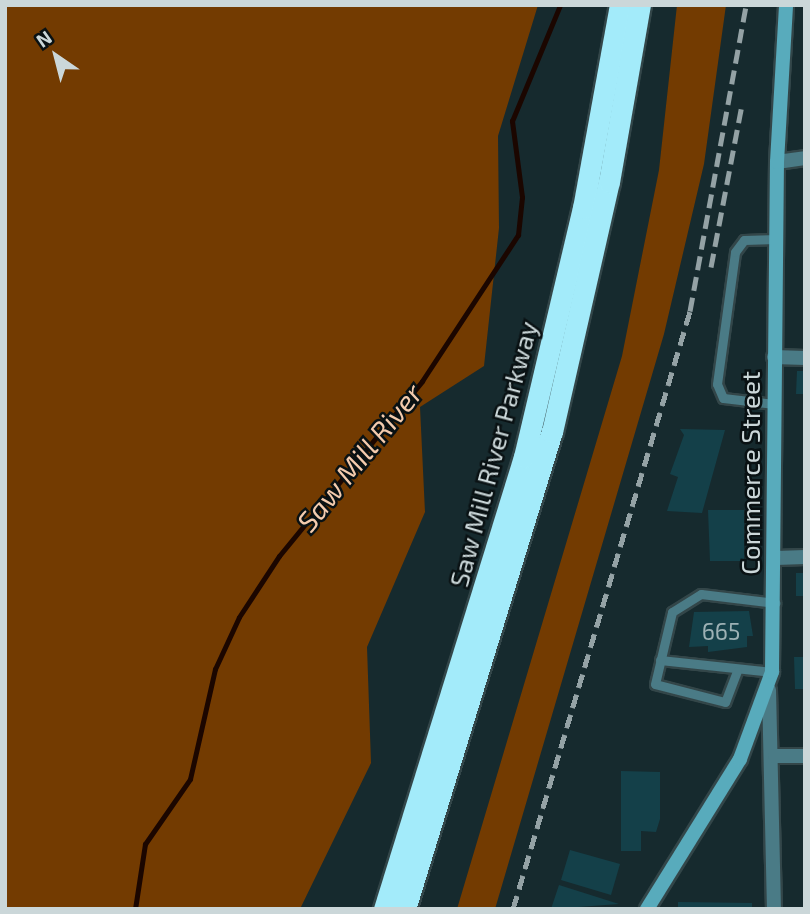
<!DOCTYPE html>
<style>
body{margin:0}
#map{position:relative;width:810px;height:914px;overflow:hidden;background:#162a2e;font-family:"Exo 2",sans-serif}
div>[style]{position:absolute}
[style*='--x']{left:calc(var(--x)*1px);top:calc(var(--y)*1px);width:calc(var(--w)*1px);rotate:calc(var(--a)*1deg)}
.forest>*{inset:0;background:#733b01}
.stream>*{height:5px;margin:-2.5px;padding:0 2.5px;transform-origin:2.5px;border-radius:2.5px;background:#1b0600}
.building>*{inset:0;background:#144049}
.roads{filter:drop-shadow(2px 0 #334649) drop-shadow(-2px 0 #334649) drop-shadow(0 2px #334649) drop-shadow(0 -2px #334649)}
.lane>*{height:9px;margin:-4.5px;padding:0 4.5px;transform-origin:4.5px;border-radius:4.5px;background:#4a7b86}
.street>*{height:14px;margin:-7px;padding:0 7px;transform-origin:7px;border-radius:7px;background:#4a7b86}
.secondary>*{height:14px;margin:-7px;padding:0 7px;transform-origin:7px;border-radius:7px;background:#58abbc}
.highway>*{height:21px;margin:-10.5px;padding:0 10.5px;transform-origin:10.5px;border-radius:10.5px;background:#a3ebfa}
.rail>*{height:5px;margin-top:-2.5px;transform-origin:0;background:repeating-linear-gradient(90deg,#94a2a5 0 14px,transparent 0 21px)}
span{translate:-50% -50%;white-space:nowrap;text-align:center;line-height:1.15;-webkit-text-stroke:5px #091113;paint-order:stroke}
.number-label{font-size:23px;color:#9db1b5}
.number-label span{-webkit-text-stroke-width:0}
.street-label{font-size:26px;color:#cbd7d9}
.water-label{font-size:28px;color:#f4cbad;font-style:italic}
.frame{position:absolute;inset:0;border:7px solid #cbd7d9;pointer-events:none}
.north{position:absolute;left:21px;top:21px;width:70px;height:70px;-webkit-text-stroke:5px #091113;paint-order:stroke;rotate:325deg;font-size:19px;font-weight:700;line-height:28px;text-align:center;color:#cbd7d9}
.north::after{content:'';display:block;margin:auto;width:24px;height:32px;background:#cbd7d9;clip-path:polygon(50% 0,100% 100%,50% 72%,0 100%)}
</style>
<div id="map">
<div class="forest">
<i style="clip-path:polygon(5px 5px,538px 5px,498px 136px,499px 228px,484px 366px,420px 407px,425px 512px,367px 647px,371px 763px,300px 909px,5px 909px)"></i>
<i style="clip-path:polygon(677px 5px,726px 5px,704px 164px,664px 334px,495px 909px,457px 909px,622px 356px,659px 170px)"></i>
</div>
<div class="stream">
<i style="--x:135;--y:909;--w:66;--a:-81.3"></i>
<i style="--x:145;--y:844;--w:79;--a:-55.3"></i>
<i style="--x:190;--y:779;--w:113;--a:-77.2"></i>
<i style="--x:215;--y:669;--w:57;--a:-65.2"></i>
<i style="--x:239;--y:617;--w:73;--a:-56.7"></i>
<i style="--x:279;--y:556;--w:226;--a:-50.7"></i>
<i style="--x:422;--y:381;--w:175;--a:-56.7"></i>
<i style="--x:518;--y:235;--w:38;--a:-84"></i>
<i style="--x:522;--y:197;--w:77;--a:-97.5"></i>
<i style="--x:512;--y:121;--w:126;--a:-67.5"></i>
</div>
<div class="building">
<i style="clip-path:polygon(797px 371px,805px 371px,805px 394px,796px 394px)"></i>
<i style="clip-path:polygon(680px 429px,725px 430px,702px 513px,667px 511px,678px 477px,670px 474px,684px 435px)"></i>
<i style="clip-path:polygon(708px 510px,744px 510px,744px 561px,710px 561px)"></i>
<i style="clip-path:polygon(796px 573px,805px 573px,805px 596px,796px 596px)"></i>
<i style="clip-path:polygon(749px 611px,753px 636px,747px 636px,747px 647px,708px 652px,708px 646px,689px 647px,694px 612px)"></i>
<i style="clip-path:polygon(794px 657px,805px 657px,805px 689px,795px 689px)"></i>
<i style="clip-path:polygon(621px 771px,660px 772px,660px 819px,656px 832px,641px 831px,641px 851px,621px 851px)"></i>
<i style="clip-path:polygon(570px 850px,620px 864px,611px 895px,561px 880px)"></i>
<i style="clip-path:polygon(559px 885px,619px 904px,551px 909px)"></i>
<i style="clip-path:polygon(678px 902px,752px 903px,752px 909px,678px 909px)"></i>
</div>
<div class="roads">
<div class="lane">
<i style="--x:774;--y:404;--w:51;--a:-173.3"></i>
<i style="--x:723;--y:398;--w:15;--a:-113"></i>
<i style="--x:717;--y:384;--w:133;--a:-82.2"></i>
<i style="--x:735;--y:252;--w:15;--a:-53"></i>
<i style="--x:744;--y:240;--w:32;--a:-2"></i>
<i style="--x:660;--y:660;--w:113;--a:6.1"></i>
<i style="--x:737;--y:671;--w:33;--a:111"></i>
<i style="--x:725;--y:702;--w:72;--a:-165.6"></i>
<i style="--x:655;--y:684;--w:74;--a:-76.7"></i>
<i style="--x:672;--y:612;--w:34;--a:-32"></i>
<i style="--x:701;--y:594;--w:75;--a:6.9"></i>
</div>
<div class="street">
<i style="--x:777;--y:162;--w:28;--a:-8"></i>
<i style="--x:774;--y:357;--w:31;--a:2"></i>
<i style="--x:776;--y:558;--w:29;--a:-2"></i>
<i style="--x:769;--y:690;--w:219;--a:88.7"></i>
<i style="--x:775;--y:756;--w:30;--a:0"></i>
</div>
<div class="secondary">
<i style="--x:647;--y:909;--w:176;--a:-58.2"></i>
<i style="--x:740;--y:759;--w:93;--a:-69.8"></i>
<i style="--x:772;--y:672;--w:510;--a:-89.44"></i>
<i style="--x:777;--y:162;--w:157;--a:-86.7"></i>
</div>
<div class="highway">
<i style="--x:384;--y:909;--w:473;--a:-72.8"></i>
<i style="--x:524;--y:457;--w:256;--a:-76.7"></i>
<i style="--x:583;--y:208;--w:206;--a:-79.7"></i>
<i style="--x:405;--y:909;--w:499;--a:-72.9"></i>
<i style="--x:552;--y:432;--w:256;--a:-77.2"></i>
<i style="--x:609;--y:182;--w:180;--a:-80.1"></i>
</div>
</div>
<div class="rail">
<i style="--x:711;--y:267;--w:165;--a:-79.2"></i>
<i style="--x:513;--y:909;--w:624;--a:-73.51"></i>
<i style="--x:690;--y:311;--w:311;--a:-79.6"></i>
</div>
<div class="number-label">
<span style="left:721px;top:631px">665</span>
</div>
<div class="street-label">
<span style="left:493px;top:454px;rotate:-75deg">Saw Mill River Parkway</span>
<span style="left:750px;top:473px;rotate:-90deg">Commerce Street</span>
</div>
<div class="water-label">
<span style="left:359px;top:457px;rotate:-51deg">Saw Mill River</span>
</div>
<div class="frame"></div>
<div class="north">N</div>
</div>
